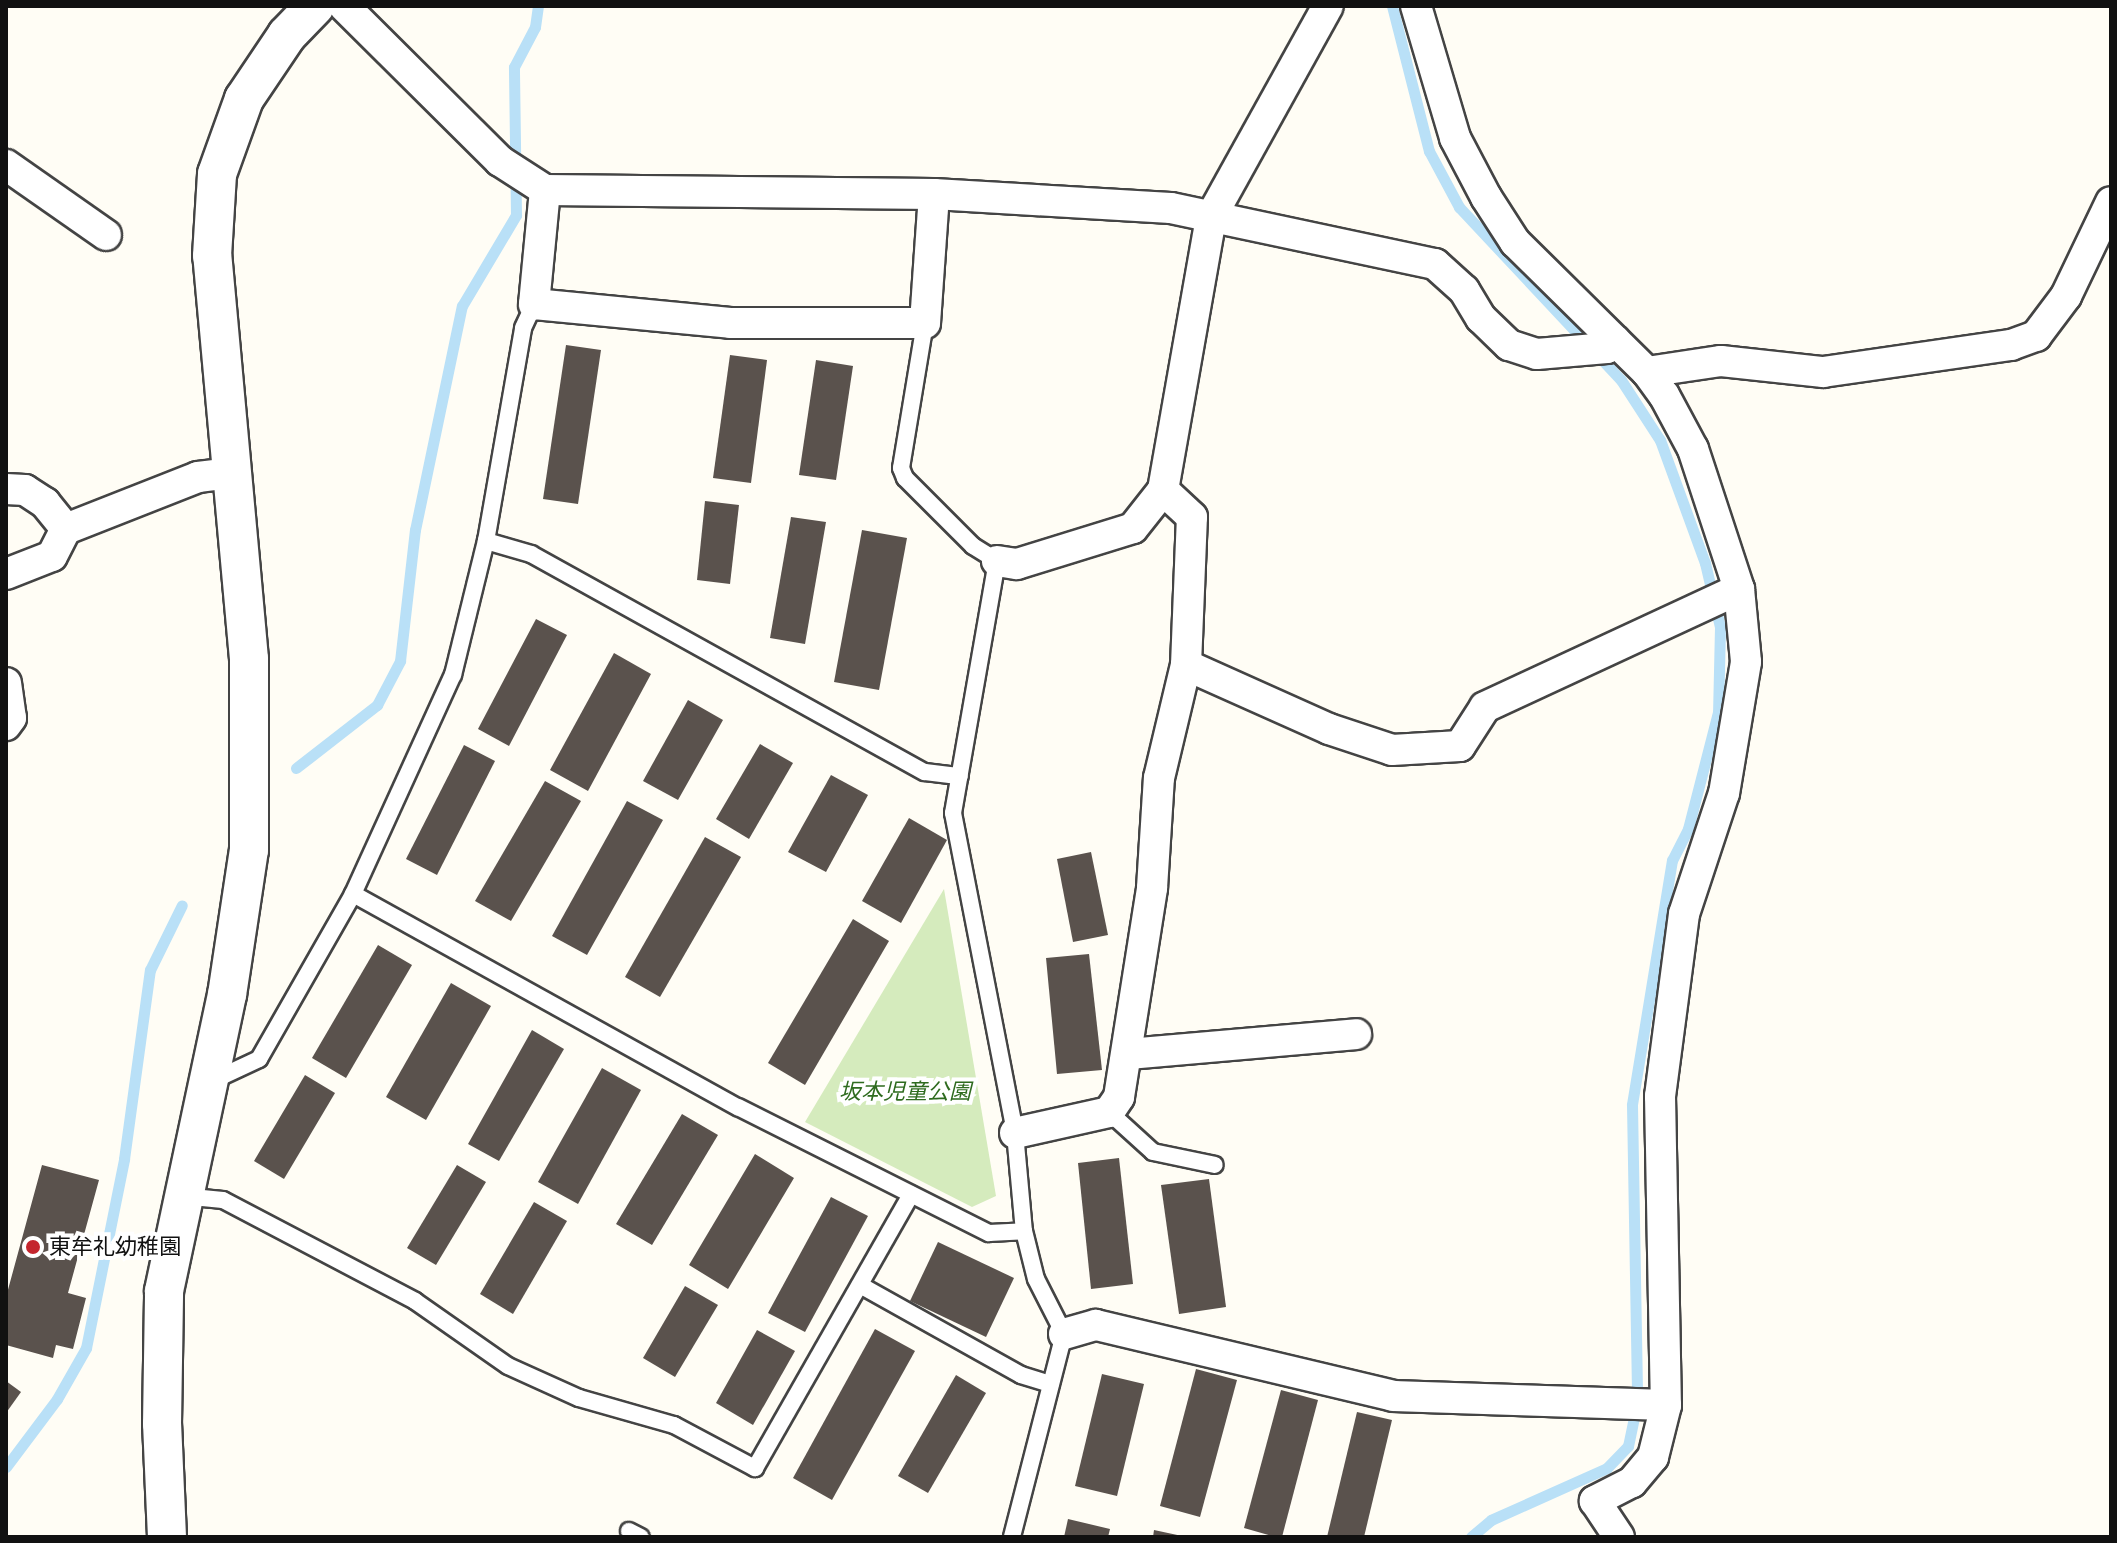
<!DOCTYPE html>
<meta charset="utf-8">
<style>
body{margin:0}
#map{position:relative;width:2117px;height:1543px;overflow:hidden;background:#fffdf5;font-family:"Source Serif 4","Noto Sans JP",serif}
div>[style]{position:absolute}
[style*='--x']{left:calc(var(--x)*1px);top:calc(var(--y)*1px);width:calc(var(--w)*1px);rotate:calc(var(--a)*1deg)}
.green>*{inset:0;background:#d5ebbd}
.stream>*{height:11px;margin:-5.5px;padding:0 5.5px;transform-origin:5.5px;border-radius:5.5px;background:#b9e0f7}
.building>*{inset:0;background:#5a524d}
.roads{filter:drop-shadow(2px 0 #444) drop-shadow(-2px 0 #444) drop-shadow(0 2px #444) drop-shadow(0 -2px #444)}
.service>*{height:16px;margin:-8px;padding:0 8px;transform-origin:8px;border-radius:8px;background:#fff}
.minor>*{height:30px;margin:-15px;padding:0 15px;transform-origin:15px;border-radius:15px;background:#fff}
.tertiary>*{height:38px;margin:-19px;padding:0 19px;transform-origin:19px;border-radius:19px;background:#fff}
.dots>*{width:22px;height:22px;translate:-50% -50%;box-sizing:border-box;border:4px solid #fff;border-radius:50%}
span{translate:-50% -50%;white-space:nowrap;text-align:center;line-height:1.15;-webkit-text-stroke:8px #fff;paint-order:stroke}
.park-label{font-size:22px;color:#2f6b1f;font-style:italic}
.poi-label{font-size:22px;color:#111}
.left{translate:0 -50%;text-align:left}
.frame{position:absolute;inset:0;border:8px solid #111;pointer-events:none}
</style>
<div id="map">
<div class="green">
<i style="clip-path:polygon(944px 889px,996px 1196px,972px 1207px,805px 1122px)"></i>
</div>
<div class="stream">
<i style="--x:1392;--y:6;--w:150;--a:75.7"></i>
<i style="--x:1429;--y:151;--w:64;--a:61.8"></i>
<i style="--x:1459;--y:207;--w:237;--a:46.9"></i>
<i style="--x:1621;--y:380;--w:72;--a:57"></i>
<i style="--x:1660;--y:440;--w:131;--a:69.9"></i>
<i style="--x:1705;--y:563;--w:66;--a:76.8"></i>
<i style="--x:1720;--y:627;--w:85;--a:91.3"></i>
<i style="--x:1718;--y:712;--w:121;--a:104.4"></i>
<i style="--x:1688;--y:829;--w:35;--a:117"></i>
<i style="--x:1672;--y:860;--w:248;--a:99.3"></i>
<i style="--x:1632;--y:1105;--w:298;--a:89"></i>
<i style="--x:1637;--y:1403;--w:44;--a:101.8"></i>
<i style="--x:1628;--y:1446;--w:30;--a:134"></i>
<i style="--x:1607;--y:1468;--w:127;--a:155.9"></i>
<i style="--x:1491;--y:1520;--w:26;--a:140"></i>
<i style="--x:296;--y:768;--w:103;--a:-37.9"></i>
<i style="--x:377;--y:705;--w:50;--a:-62.4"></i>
<i style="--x:400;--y:661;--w:132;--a:-83.5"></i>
<i style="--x:415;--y:530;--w:229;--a:-78.2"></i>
<i style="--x:462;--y:306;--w:106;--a:-59.3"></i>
<i style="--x:516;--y:215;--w:148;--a:-90.8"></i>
<i style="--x:514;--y:67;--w:45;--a:-62.3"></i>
<i style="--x:535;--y:27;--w:21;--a:-82"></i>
<i style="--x:6;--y:1467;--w:85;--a:-53.1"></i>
<i style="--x:57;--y:1399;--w:59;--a:-60.4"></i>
<i style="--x:86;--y:1348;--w:193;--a:-78.6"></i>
<i style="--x:124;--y:1159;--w:191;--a:-82.2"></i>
<i style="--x:150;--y:970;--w:72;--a:-63.8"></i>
</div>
<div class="building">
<i style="clip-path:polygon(566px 345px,601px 350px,578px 504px,543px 499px)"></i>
<i style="clip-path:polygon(730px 355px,767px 360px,751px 483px,713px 478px)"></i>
<i style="clip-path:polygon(816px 360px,853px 366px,836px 480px,799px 475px)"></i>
<i style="clip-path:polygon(705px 501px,739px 505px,730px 584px,697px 580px)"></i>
<i style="clip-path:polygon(791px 517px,826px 522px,805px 644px,770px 638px)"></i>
<i style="clip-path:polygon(862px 530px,907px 538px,879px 690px,834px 682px)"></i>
<i style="clip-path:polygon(536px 619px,567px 635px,509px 746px,478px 729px)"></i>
<i style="clip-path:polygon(614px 653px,651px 674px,588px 791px,550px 770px)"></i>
<i style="clip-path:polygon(688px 700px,723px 720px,678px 800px,643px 781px)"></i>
<i style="clip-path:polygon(760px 744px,793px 763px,749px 839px,716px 819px)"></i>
<i style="clip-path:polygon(464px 745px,495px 761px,437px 875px,406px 859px)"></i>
<i style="clip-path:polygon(831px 775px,868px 795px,826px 872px,788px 852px)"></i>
<i style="clip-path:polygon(545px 781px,581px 801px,511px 921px,475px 901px)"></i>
<i style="clip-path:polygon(627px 801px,663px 820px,587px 955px,552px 936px)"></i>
<i style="clip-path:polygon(909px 818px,947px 840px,901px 923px,862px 901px)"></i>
<i style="clip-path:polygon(705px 837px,741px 857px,660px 997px,625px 977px)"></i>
<i style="clip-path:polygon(1091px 852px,1108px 935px,1073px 942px,1057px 859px)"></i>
<i style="clip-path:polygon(853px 919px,889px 941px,805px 1085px,768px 1063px)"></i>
<i style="clip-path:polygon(378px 945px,412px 965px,346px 1078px,312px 1058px)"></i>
<i style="clip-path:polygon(1089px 954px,1102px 1070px,1057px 1074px,1046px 958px)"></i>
<i style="clip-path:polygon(451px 983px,491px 1006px,426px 1120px,386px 1097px)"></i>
<i style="clip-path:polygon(532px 1030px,564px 1049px,499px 1161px,468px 1144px)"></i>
<i style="clip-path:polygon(602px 1068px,641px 1090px,578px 1204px,538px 1182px)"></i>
<i style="clip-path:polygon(305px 1075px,335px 1093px,284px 1179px,254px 1161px)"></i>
<i style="clip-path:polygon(682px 1114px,718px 1135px,652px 1245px,616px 1224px)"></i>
<i style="clip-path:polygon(755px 1154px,794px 1178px,728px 1289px,689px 1265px)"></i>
<i style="clip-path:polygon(1119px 1158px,1133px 1284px,1091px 1289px,1078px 1163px)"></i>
<i style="clip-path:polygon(42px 1165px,99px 1180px,68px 1293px,86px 1298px,73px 1349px,56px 1345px,53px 1358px,6px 1345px,6px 1297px)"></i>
<i style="clip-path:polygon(457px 1165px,486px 1182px,436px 1265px,407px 1248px)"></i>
<i style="clip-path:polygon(1209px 1179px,1226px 1307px,1179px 1314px,1161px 1185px)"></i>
<i style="clip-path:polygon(831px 1197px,868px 1216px,805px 1332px,768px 1313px)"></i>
<i style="clip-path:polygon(534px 1202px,567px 1221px,513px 1314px,480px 1294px)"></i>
<i style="clip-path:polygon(938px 1242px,1014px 1278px,986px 1337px,910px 1301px)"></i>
<i style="clip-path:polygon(685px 1286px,718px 1305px,675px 1377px,643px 1358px)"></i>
<i style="clip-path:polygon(875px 1329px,915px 1351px,832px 1500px,793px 1478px)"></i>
<i style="clip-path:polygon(757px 1330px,795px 1351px,753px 1425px,716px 1403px)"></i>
<i style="clip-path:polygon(1196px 1369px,1237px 1380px,1200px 1517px,1160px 1506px)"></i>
<i style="clip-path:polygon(1102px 1374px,1144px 1384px,1117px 1496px,1075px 1486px)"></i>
<i style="clip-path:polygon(956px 1375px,986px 1393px,928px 1493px,898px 1476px)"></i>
<i style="clip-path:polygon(6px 1381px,21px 1392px,6px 1413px)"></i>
<i style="clip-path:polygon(1281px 1390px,1318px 1400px,1282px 1537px,1276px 1537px,1244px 1528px)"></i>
<i style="clip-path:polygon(1357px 1412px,1392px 1420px,1364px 1537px,1327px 1537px)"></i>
<i style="clip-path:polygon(1068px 1519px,1110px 1529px,1108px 1537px,1064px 1537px)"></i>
<i style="clip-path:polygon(1154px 1530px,1182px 1536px,1182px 1537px,1153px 1537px)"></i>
</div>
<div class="roads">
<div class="service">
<i style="--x:925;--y:323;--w:147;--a:99.4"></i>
<i style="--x:901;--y:468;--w:11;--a:68"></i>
<i style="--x:905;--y:478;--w:96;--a:45"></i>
<i style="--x:973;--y:546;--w:28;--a:32"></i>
<i style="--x:997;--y:561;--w:256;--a:99.9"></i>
<i style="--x:953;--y:813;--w:326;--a:79"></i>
<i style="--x:1015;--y:1133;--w:98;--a:84.8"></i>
<i style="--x:1024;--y:1231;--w:49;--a:76"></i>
<i style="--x:1036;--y:1279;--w:62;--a:63"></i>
<i style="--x:1064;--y:1334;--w:210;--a:104.4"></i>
<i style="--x:486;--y:541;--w:47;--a:16.1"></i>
<i style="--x:531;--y:554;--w:450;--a:29"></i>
<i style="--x:925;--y:772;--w:35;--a:7"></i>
<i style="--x:353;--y:894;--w:440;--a:29"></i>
<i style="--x:738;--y:1107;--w:281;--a:26.7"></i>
<i style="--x:989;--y:1233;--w:35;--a:-3"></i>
<i style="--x:212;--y:1081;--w:52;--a:-25.1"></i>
<i style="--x:259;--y:1059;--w:190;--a:-60.3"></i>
<i style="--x:353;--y:894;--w:241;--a:-65.5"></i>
<i style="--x:453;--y:675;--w:138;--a:-76.2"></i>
<i style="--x:486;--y:541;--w:216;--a:-80.1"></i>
<i style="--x:523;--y:328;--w:26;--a:-65"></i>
<i style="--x:1109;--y:1112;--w:59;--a:42.3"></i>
<i style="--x:1153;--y:1152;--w:63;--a:11.8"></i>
<i style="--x:182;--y:1196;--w:41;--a:5.6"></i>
<i style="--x:223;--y:1200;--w:217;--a:27.7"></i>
<i style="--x:415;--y:1301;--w:113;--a:35"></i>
<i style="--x:508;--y:1366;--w:78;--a:24.3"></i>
<i style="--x:579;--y:1398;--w:99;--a:15.9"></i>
<i style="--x:674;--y:1425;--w:92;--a:28"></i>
<i style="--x:755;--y:1468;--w:315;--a:-60.3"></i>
<i style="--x:860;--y:1285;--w:184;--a:29.2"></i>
<i style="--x:1021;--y:1375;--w:31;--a:17"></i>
<i style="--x:629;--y:1531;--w:13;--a:27"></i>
</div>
<div class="minor">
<i style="--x:344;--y:6;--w:220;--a:44.8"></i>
<i style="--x:500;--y:161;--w:54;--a:32.8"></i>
<i style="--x:545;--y:190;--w:389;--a:0.6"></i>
<i style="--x:934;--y:194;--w:237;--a:3.4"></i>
<i style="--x:1171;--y:208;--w:270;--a:12"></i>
<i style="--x:1435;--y:264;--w:39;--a:42"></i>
<i style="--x:1464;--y:290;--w:33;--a:59"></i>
<i style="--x:1481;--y:318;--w:39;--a:44"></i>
<i style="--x:1509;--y:345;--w:29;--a:18"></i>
<i style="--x:1537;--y:354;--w:70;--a:-4.9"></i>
<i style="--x:1607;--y:348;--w:11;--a:-41"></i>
<i style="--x:1416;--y:6;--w:138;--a:73.5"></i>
<i style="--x:1455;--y:138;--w:67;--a:62.3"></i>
<i style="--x:1486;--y:197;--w:54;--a:57.2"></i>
<i style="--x:1515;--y:242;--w:185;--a:44.6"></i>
<i style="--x:1647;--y:372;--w:29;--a:54"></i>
<i style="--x:1664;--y:395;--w:61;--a:61.8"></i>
<i style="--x:1693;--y:449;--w:147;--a:71.8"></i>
<i style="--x:1739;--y:589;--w:73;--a:84.5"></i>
<i style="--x:1746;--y:662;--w:133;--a:99.5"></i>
<i style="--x:1724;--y:793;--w:127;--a:108.3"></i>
<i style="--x:1684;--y:914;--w:184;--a:97.5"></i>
<i style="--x:1660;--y:1096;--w:309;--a:88.9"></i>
<i style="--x:1666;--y:1405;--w:54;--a:104"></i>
<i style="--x:1653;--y:1457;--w:33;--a:130"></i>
<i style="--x:1632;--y:1482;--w:42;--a:152.8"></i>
<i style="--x:1595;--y:1501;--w:43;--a:56.3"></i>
<i style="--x:6;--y:165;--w:122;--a:35"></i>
<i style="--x:545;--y:190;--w:115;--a:95.5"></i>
<i style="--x:534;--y:304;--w:197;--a:5.5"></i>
<i style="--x:730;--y:323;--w:195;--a:0"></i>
<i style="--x:925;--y:323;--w:129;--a:-86"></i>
<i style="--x:1647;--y:372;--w:75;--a:-8.5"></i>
<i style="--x:1721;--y:361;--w:103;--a:6.2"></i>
<i style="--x:1823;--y:372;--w:190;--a:-8.2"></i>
<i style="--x:2011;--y:345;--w:27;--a:-20"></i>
<i style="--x:2036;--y:336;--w:50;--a:-53.1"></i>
<i style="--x:2066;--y:296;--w:104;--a:-64.4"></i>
<i style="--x:6;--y:489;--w:19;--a:3"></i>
<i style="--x:25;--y:490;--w:24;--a:33"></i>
<i style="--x:45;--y:503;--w:33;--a:51"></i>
<i style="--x:997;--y:561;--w:20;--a:9"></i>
<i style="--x:1017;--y:564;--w:121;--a:-17.2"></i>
<i style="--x:1133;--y:528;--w:48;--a:-51.7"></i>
<i style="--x:1163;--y:490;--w:277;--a:-80"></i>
<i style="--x:1211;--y:217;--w:241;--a:-61"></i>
<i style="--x:6;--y:574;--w:49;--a:-21.4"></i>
<i style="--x:52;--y:556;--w:30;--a:-63"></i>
<i style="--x:66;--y:529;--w:142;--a:-21.5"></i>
<i style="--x:198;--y:477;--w:32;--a:-7"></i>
<i style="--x:1186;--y:665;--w:157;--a:24.1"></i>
<i style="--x:1329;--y:729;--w:66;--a:18.4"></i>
<i style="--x:1392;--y:750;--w:68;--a:-3.4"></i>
<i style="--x:1460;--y:746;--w:46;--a:-57.3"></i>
<i style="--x:1485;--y:707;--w:280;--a:-24.9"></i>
<i style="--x:6;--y:683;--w:35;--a:82"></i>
<i style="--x:11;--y:718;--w:9;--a:126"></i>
<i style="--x:1129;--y:1054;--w:228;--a:-5"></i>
<i style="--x:1015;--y:1133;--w:96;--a:-12.6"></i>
<i style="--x:1109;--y:1112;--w:18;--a:-56"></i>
<i style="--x:1119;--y:1097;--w:212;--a:-81"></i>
<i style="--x:1152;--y:888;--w:110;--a:-86.4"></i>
<i style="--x:1159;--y:778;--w:116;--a:-76.6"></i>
<i style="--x:1186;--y:665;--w:148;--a:-87.7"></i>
<i style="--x:1192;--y:517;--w:40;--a:-137"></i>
<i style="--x:1064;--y:1334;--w:33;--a:-16"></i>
<i style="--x:1096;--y:1325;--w:305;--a:13.4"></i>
<i style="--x:1393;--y:1396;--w:273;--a:1.9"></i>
</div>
<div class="tertiary">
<i style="--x:167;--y:1537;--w:113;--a:-92.5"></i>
<i style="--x:162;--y:1424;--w:133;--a:-89.1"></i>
<i style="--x:164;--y:1291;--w:303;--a:-78"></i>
<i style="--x:227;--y:995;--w:147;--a:-81.4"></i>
<i style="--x:249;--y:850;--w:191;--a:-90"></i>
<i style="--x:249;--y:659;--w:405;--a:-95.2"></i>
<i style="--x:212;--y:256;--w:82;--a:-86.5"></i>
<i style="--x:217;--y:174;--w:80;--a:-70.2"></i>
<i style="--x:244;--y:99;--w:77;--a:-56.1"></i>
<i style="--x:287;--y:35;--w:40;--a:-46"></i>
</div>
</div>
<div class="dots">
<i style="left:33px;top:1247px;background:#c4262e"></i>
</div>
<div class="park-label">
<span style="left:905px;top:1092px">坂本児童公園</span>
</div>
<div class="poi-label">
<span class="left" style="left:49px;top:1247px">東牟礼幼稚園</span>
</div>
<div class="frame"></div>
</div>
